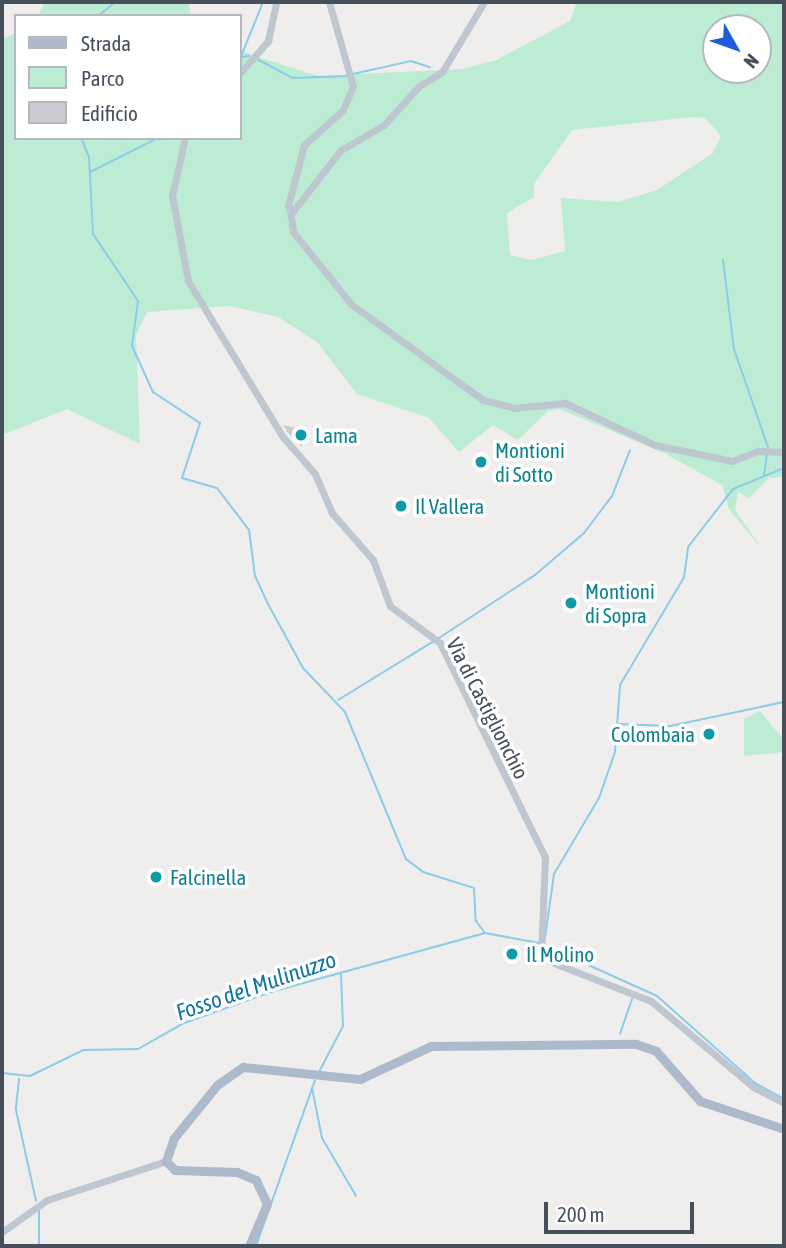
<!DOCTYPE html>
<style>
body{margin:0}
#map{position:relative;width:786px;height:1248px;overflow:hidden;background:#f0eded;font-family:"Asap Condensed",sans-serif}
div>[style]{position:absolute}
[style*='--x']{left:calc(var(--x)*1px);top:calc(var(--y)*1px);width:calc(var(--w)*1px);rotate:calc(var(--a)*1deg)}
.green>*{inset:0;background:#bcedd4}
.stream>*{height:2px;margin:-1px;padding:0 1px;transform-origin:1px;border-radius:1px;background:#8acce9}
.building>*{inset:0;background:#caccd2}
.minor>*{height:7px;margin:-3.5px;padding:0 3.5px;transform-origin:3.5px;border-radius:3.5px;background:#bec6cf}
.major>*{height:9px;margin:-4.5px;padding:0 4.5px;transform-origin:4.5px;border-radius:4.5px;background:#adbacc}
.dots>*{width:19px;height:19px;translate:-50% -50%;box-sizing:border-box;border:4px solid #fff;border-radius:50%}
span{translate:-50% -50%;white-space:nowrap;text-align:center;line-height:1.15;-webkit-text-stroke:7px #fff;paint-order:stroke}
.culture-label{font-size:21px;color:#0d838f}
.left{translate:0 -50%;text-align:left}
.right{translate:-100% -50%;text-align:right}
.street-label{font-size:21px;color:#464f5a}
.water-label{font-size:23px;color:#1075a3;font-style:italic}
.frame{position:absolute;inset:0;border:4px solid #464f5a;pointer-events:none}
.legend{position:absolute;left:14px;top:14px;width:228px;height:126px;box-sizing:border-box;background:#fff;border:2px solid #b5b9bd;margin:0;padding:9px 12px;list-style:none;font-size:21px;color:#464f5a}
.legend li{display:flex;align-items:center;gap:14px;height:35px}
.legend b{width:35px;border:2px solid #b5b9bd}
.north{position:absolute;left:702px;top:14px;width:70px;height:70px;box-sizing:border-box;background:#fff;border:2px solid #b5b9bd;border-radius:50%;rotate:130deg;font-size:19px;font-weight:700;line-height:28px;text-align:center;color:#464f5a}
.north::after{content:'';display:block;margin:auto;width:24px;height:32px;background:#1e5dd9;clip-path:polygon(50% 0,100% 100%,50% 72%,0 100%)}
.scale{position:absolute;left:544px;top:1202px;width:150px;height:32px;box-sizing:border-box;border:4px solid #464f5a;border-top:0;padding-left:9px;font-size:21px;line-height:24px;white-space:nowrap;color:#464f5a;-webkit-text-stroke:5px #fff;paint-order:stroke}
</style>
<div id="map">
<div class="green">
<i style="clip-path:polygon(45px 2px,189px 2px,191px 16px,38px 16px)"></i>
<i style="clip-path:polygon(evenodd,577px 2px,784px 2px,784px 477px,769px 478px,749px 498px,738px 492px,735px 510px,763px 550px,729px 509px,722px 485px,664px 453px,559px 409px,548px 411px,518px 440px,493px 425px,459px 452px,429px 418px,357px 394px,317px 342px,278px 317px,229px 306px,147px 312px,136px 335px,140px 444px,67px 409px,2px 435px,2px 39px,16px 33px,16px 138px,240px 138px,240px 51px,318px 76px,462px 69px,496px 60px,570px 21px,577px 2px,716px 28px,758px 28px,758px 70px,716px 70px,716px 28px,577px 2px,692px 117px,705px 118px,721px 136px,713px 153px,657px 190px,618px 202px,561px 198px,565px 251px,531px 260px,510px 255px,507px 213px,534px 197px,534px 184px,572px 130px,692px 117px)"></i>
<i style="clip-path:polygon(760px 711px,784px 740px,784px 752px,744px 756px,744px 719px)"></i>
</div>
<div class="stream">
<i style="--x:98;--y:16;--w:22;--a:-39"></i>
<i style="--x:242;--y:57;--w:7;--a:-8"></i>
<i style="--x:240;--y:59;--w:61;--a:-68"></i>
<i style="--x:257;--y:59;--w:40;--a:28"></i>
<i style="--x:292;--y:78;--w:56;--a:-2"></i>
<i style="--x:353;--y:74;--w:59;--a:-12.6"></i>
<i style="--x:411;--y:61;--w:20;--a:18"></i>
<i style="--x:81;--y:138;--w:21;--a:67"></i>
<i style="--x:89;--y:157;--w:77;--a:87"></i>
<i style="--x:93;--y:234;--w:81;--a:56.1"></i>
<i style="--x:138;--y:301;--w:45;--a:97.6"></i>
<i style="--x:132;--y:346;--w:51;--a:65.5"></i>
<i style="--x:153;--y:392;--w:56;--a:33.4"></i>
<i style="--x:200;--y:423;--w:58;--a:108.1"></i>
<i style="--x:182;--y:478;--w:36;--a:16"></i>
<i style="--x:217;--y:488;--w:53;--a:52.7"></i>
<i style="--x:249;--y:530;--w:46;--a:82.6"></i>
<i style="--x:255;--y:576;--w:31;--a:65"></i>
<i style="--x:268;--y:604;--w:73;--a:61.3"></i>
<i style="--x:303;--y:668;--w:61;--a:46.3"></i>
<i style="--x:345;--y:712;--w:159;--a:67.5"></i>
<i style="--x:406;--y:859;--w:21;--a:37"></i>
<i style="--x:423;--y:872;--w:53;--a:17.4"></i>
<i style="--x:474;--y:888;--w:33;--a:87"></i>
<i style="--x:476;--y:921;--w:15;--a:53"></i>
<i style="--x:485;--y:933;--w:55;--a:10.5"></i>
<i style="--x:90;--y:172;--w:76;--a:-26.6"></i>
<i style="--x:723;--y:260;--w:90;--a:83"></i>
<i style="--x:734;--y:349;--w:104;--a:70.9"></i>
<i style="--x:764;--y:475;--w:22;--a:-82"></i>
<i style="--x:439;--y:638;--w:115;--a:-33.3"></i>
<i style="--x:535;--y:575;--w:65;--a:-40.6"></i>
<i style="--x:584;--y:533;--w:46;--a:-52.9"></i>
<i style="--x:612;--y:496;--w:49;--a:-68.6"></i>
<i style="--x:338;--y:700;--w:113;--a:-31.6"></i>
<i style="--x:617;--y:724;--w:53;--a:2.2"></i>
<i style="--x:670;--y:726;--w:116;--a:-11.9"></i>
<i style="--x:545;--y:938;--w:65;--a:-82"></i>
<i style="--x:554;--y:874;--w:88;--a:-59.4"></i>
<i style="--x:599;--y:798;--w:49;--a:-70.8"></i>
<i style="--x:615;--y:752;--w:67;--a:-85.7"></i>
<i style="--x:620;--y:685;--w:126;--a:-59.3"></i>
<i style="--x:684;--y:577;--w:30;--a:-82"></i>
<i style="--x:688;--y:547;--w:73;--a:-52.2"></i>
<i style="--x:733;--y:489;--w:55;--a:-22.4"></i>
<i style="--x:544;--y:945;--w:124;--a:24.3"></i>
<i style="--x:657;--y:996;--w:131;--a:41.6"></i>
<i style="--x:755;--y:1083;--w:33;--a:29"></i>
<i style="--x:620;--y:1034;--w:37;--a:-71"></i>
<i style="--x:320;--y:1070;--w:50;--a:-62.4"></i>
<i style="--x:343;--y:1026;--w:53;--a:-92.2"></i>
<i style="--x:2;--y:1073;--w:28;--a:6"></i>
<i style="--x:30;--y:1076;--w:59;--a:-26.1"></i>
<i style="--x:83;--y:1050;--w:55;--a:-1"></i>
<i style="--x:138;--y:1049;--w:53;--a:-29.5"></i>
<i style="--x:184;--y:1023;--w:92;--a:-19.6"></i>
<i style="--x:271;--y:992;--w:222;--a:-15.4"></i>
<i style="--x:19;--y:1079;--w:31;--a:96"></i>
<i style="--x:16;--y:1110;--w:93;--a:77.6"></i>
<i style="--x:312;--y:1088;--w:51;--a:78.7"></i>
<i style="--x:322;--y:1138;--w:67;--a:59.6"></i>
<i style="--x:39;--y:1209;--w:37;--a:90"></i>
<i style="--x:256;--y:1246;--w:176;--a:-70.4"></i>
</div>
<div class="building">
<i style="clip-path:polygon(283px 425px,305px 430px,302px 447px,288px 433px)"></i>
</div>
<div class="minor">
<i style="--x:329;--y:2;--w:87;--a:74.1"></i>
<i style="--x:353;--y:86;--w:26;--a:113"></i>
<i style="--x:343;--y:110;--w:52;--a:138.1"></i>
<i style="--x:304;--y:145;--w:63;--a:104.7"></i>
<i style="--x:288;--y:206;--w:7;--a:45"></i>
<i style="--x:293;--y:211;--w:78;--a:-51.8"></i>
<i style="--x:341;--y:150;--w:50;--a:-30.2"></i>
<i style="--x:384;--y:125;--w:52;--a:-48.1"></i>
<i style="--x:419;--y:86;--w:27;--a:-31"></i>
<i style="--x:442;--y:72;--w:82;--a:-59"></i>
<i style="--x:240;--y:73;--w:43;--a:-48.8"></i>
<i style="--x:268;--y:41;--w:40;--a:-78"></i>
<i style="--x:185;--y:138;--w:59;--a:102.6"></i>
<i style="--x:172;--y:196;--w:86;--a:79.3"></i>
<i style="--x:188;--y:281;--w:183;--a:58.7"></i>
<i style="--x:283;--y:437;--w:49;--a:49.1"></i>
<i style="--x:315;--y:474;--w:43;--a:66.4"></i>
<i style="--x:332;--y:513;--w:62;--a:48.9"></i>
<i style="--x:373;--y:560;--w:49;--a:69.7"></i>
<i style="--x:390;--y:606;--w:62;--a:36.5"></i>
<i style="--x:440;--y:643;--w:238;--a:63.9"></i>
<i style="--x:545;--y:857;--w:101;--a:92.3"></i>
<i style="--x:541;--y:958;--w:118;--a:21.4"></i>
<i style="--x:651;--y:1001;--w:133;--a:40.1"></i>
<i style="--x:753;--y:1087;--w:35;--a:27"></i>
<i style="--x:290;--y:210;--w:22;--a:82"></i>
<i style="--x:293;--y:232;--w:92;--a:51.1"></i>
<i style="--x:351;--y:304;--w:163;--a:36"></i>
<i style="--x:483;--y:400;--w:32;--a:14"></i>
<i style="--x:514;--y:408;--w:51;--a:-5.6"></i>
<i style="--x:565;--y:403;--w:99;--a:25"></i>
<i style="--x:655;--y:445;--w:79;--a:11.7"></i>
<i style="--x:732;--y:461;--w:28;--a:-21"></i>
<i style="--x:758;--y:451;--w:26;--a:2"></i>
<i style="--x:2;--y:1232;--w:55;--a:-35.4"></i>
<i style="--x:47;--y:1200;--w:125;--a:-18.1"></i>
</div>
<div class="major">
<i style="--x:249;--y:1246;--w:46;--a:-66.8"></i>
<i style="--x:267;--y:1204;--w:26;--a:-115"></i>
<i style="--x:256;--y:1180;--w:21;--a:-157"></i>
<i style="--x:237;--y:1172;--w:62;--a:-178.2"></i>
<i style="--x:175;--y:1170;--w:13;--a:-135"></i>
<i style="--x:166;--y:1161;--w:24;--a:-71"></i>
<i style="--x:174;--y:1138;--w:68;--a:-50.9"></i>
<i style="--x:217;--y:1085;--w:32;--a:-35"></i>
<i style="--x:243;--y:1067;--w:118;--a:5.9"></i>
<i style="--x:360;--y:1079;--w:78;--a:-24.9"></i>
<i style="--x:431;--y:1046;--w:205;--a:-0.6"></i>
<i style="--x:636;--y:1044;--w:21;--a:19"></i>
<i style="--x:656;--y:1051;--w:67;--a:48.7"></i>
<i style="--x:700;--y:1101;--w:89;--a:18.4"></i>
</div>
<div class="dots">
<i style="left:301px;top:435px;background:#0f9aa8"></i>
<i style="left:481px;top:462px;background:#0f9aa8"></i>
<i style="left:401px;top:506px;background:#0f9aa8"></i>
<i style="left:571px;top:603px;background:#0f9aa8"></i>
<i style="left:709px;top:734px;background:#0f9aa8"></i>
<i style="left:156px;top:877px;background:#0f9aa8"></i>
<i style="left:512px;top:954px;background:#0f9aa8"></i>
</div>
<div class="culture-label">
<span class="left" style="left:315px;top:435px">Lama</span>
<span class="left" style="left:495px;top:462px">Montioni<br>di Sotto</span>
<span class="left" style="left:415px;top:506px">Il Vallera</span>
<span class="left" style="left:585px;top:603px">Montioni<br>di Sopra</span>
<span class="right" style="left:695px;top:734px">Colombaia</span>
<span class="left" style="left:170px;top:877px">Falcinella</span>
<span class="left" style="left:526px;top:954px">Il Molino</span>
</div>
<div class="street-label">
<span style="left:488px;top:708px;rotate:63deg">Via di Castiglionchio</span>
</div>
<div class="water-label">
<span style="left:256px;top:986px;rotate:-19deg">Fosso del Mulinuzzo</span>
</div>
<div class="frame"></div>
<ul class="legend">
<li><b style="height:9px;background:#adbacc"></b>Strada</li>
<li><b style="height:19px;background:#bcedd4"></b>Parco</li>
<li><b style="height:19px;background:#caccd2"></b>Edificio</li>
</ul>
<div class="north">N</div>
<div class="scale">200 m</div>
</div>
